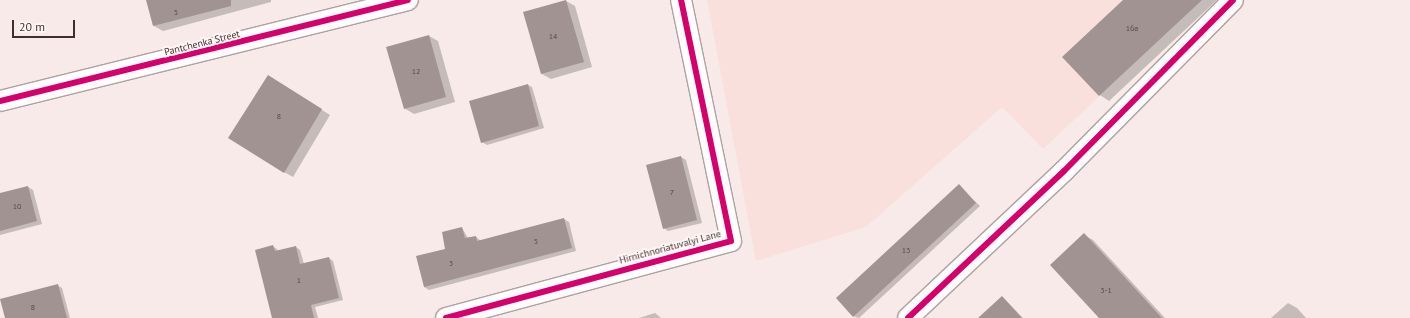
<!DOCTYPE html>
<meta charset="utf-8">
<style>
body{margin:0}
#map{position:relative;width:1410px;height:318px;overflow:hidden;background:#f7eae8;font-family:"PT Sans",sans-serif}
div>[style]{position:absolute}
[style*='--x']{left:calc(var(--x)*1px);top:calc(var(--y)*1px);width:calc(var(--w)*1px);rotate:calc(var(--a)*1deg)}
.built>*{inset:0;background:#fae0dc}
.shadow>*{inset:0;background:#0003}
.building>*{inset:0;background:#a09391}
.roads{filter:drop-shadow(1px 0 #aea2a0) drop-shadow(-1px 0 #aea2a0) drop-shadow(0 1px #aea2a0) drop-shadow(0 -1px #aea2a0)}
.minor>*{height:20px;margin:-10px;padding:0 10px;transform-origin:10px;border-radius:10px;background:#fefcfc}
.cycleway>*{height:6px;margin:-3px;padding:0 3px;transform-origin:3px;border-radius:3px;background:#d6006c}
span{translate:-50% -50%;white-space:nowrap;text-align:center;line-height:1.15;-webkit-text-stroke:4px #fff7f6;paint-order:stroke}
.number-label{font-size:8px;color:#574947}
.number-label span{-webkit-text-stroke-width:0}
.street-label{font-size:10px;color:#3f302e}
.scale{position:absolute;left:12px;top:20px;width:63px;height:18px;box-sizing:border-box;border:2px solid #3f302e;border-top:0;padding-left:5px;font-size:12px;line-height:14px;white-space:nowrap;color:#3f302e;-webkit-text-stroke:3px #fff7f6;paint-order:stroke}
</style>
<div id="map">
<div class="built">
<i style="clip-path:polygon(707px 0,1202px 0,1043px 149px,1002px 107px,866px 227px,756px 261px)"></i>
</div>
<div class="shadow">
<i style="clip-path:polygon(147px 0,271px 0,271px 2px,163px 31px,154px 26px)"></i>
<i style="clip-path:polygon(1125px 0,1217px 0,1109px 101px,1100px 95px)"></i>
<i style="clip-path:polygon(566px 1px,575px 6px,592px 67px,551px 79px,542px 74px)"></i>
<i style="clip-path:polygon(429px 36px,438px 41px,455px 102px,414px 114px,404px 108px)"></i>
<i style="clip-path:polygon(277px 82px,330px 115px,293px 177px,284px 172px)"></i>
<i style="clip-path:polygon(528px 85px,532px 87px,544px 128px,487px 145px,482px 142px)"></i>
<i style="clip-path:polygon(681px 157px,686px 160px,702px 223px,668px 231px,664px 228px)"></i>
<i style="clip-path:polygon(959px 186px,980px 206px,859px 318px,853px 316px)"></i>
<i style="clip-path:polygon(28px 187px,33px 190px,42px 224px,0 235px,0 194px)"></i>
<i style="clip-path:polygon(564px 219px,569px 222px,576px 251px,429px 290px,424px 287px,462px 228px,468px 238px,476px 237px,481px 241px)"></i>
<i style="clip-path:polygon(1084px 235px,1093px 240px,1165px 318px,1100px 318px)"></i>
<i style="clip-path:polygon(273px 246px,279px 251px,296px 247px,300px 250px,304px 264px,329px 258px,333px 261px,343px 300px,315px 307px,318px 318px,273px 318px)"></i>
<i style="clip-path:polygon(57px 285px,62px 288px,70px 318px,6px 318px)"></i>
<i style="clip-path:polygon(1002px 297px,1023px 318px,979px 318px)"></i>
<i style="clip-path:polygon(1288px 303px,1297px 308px,1306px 318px,1271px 318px)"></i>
<i style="clip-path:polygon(655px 313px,661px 318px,639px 318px)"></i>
</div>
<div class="building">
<i style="clip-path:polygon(146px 0,231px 0,231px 6px,153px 26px)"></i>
<i style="clip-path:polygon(566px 0,584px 62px,541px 74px,523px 12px)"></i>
<i style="clip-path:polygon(1123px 0,1202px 0,1099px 96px,1062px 57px)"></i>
<i style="clip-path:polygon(429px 35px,446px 97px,404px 109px,386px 47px)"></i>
<i style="clip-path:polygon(268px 75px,322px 109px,284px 173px,228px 138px)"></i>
<i style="clip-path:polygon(528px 84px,539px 126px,481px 143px,469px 101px)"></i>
<i style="clip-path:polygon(681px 156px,697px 220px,663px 229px,646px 165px)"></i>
<i style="clip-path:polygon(959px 184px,976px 203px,853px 317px,836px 298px)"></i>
<i style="clip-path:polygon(28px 186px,37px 221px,0 231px,0 193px)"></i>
<i style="clip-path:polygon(564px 218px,572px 248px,424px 287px,416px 256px,445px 249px,442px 232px,462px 227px,465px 238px,476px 236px,477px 241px)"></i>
<i style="clip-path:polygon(1084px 233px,1162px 318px,1099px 318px,1050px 265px)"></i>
<i style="clip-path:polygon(273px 245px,275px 251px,296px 246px,300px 264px,329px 257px,339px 298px,311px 305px,314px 318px,272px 318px,255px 250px)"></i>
<i style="clip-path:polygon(58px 284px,67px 318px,5px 318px,0 299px)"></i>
<i style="clip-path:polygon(1002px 296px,1022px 318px,978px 318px)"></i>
</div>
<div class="roads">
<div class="minor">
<i style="--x:0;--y:101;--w:420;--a:-13.9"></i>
<i style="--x:446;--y:318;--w:295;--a:-15.1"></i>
<i style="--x:731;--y:241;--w:246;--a:-101.7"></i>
<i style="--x:908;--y:318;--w:214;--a:-43.3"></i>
<i style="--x:1064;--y:171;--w:240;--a:-45.3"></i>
</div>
</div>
<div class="cycleway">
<i style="--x:0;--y:101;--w:420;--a:-13.9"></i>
<i style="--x:446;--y:318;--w:295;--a:-15.1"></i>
<i style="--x:731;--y:241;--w:246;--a:-101.7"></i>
<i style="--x:908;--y:318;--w:214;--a:-43.3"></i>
<i style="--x:1064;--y:171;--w:240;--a:-45.3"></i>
</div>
<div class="number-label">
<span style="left:176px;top:13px">5</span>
<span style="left:1132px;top:29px">16а</span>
<span style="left:553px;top:37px">14</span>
<span style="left:416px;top:72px">12</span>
<span style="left:279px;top:117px">8</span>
<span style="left:672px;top:193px">7</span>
<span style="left:17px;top:207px">10</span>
<span style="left:536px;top:242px">5</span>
<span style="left:906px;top:251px">13</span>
<span style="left:451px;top:264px">3</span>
<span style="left:299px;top:281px">1</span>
<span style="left:1106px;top:291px">3-1</span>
<span style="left:33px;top:308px">8</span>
</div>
<div class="street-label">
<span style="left:202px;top:43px;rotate:-14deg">Pantchenka Street</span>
<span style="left:670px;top:247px;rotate:-15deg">Hirnichnoriatuvalyi Lane</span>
</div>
<div class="scale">20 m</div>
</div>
